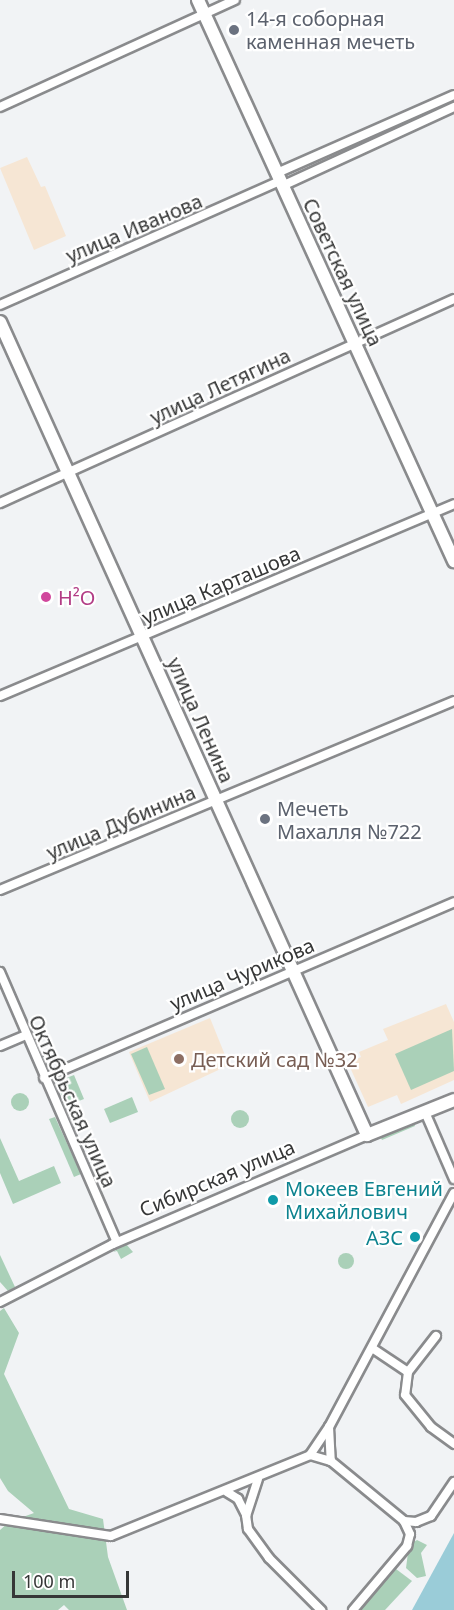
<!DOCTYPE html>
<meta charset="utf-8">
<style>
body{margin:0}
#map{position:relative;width:454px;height:1610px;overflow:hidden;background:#f1f3f5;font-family:"Noto Sans",sans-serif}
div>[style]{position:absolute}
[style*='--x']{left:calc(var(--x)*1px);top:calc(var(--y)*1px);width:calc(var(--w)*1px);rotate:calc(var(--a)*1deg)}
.education>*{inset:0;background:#f6e6d4}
.green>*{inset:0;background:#aad0b8}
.round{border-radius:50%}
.water>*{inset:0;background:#9accd8}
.roads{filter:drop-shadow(2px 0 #8a8b8d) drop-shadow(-2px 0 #8a8b8d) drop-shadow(0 2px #8a8b8d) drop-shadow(0 -2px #8a8b8d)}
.street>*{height:8px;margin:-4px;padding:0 4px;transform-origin:4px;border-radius:4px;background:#fff}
.secondary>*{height:12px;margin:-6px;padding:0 6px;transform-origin:6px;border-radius:6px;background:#fff}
.dots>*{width:16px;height:16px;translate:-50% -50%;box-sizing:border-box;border:3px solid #fff;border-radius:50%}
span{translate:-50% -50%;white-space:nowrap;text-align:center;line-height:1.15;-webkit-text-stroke:4.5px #fff;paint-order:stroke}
.worship-label{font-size:20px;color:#5b616d}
.left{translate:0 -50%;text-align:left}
.street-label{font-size:20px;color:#363737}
.hotel-label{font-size:20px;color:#b23c85}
.education-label{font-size:20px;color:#785e54}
.culture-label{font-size:20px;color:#0d838f}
.right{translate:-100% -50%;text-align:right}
.scale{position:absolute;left:12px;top:1571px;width:117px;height:27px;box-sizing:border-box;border:3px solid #363737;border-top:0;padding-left:8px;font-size:18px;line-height:21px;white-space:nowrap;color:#363737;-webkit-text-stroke:4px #fff;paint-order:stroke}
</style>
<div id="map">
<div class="education">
<i style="clip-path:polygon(27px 157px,41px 187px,45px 186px,66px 236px,34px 250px,0 168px)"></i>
<i style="clip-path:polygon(446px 1004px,454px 1022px,454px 1080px,401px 1104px,397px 1095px,368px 1107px,348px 1063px,361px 1057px,359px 1052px,388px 1040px,383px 1029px)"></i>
<i style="clip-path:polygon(210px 1018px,229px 1065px,150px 1102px,129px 1052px)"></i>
</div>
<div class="green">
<i style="clip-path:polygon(452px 1029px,454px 1071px,411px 1090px,395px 1054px)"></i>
<i style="clip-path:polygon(147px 1047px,165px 1089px,149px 1095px,131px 1054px)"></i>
<i style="clip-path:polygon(74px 1075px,84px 1099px,66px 1106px,56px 1082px)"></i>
<i class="round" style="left:11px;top:1093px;width:18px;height:18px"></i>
<i style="clip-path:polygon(132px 1097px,138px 1112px,110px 1123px,104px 1109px)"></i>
<i class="round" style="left:231px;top:1110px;width:18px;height:18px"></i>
<i style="clip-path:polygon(55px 1117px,81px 1174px,74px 1177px,49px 1119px)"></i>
<i style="clip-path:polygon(414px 1122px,415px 1126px,382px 1140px,380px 1136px)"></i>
<i style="clip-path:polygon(0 1138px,19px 1181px,54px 1166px,61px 1183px,13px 1204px,0 1173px)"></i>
<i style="clip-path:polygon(126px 1244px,133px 1252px,121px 1259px,117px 1251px,113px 1252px)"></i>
<i class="round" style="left:338px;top:1253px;width:16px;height:16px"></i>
<i style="clip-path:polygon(0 1255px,15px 1287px,8px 1291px,0 1282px)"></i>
<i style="clip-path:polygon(4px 1308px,19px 1333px,4px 1374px,69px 1509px,103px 1519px,108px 1557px,127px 1610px,69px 1610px,64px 1605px,58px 1610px,0 1610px,0 1530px,9px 1522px,34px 1513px,8px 1491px,0 1478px,0 1311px)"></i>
<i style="clip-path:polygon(417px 1540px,427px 1545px,421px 1553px,426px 1576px,417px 1578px,406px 1568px,409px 1545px)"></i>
<i style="clip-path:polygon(396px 1569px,412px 1581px,385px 1610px,358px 1610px)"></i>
</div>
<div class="water">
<i style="clip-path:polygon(454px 1533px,454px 1610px,412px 1610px)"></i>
</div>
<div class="roads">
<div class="street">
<i style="--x:0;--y:107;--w:258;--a:-24.5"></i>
<i style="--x:277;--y:173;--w:193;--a:-23.8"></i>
<i style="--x:282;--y:186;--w:189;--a:-24.7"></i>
<i style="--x:0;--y:305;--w:306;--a:-23.9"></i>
<i style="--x:0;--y:503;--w:498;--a:-24.2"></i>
<i style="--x:0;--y:696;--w:493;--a:-22.9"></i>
<i style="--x:0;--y:890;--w:492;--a:-22.6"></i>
<i style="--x:0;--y:972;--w:294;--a:66.6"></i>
<i style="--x:0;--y:1046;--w:28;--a:-23"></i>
<i style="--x:44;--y:1078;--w:446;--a:-23.2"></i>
<i style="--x:425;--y:1112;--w:73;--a:66.6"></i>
<i style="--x:0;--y:1302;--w:127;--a:-27.2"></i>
<i style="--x:113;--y:1244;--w:276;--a:-23.2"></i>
<i style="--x:436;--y:1336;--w:46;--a:127.9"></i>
<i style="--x:408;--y:1372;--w:23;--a:97"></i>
<i style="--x:405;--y:1395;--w:41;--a:50.9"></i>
<i style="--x:431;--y:1427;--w:29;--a:36"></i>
<i style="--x:372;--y:1348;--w:43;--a:33.7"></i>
<i style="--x:329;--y:1427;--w:34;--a:87"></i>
<i style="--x:331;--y:1461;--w:94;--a:39.4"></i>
<i style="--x:310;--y:1455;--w:22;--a:16"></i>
<i style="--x:258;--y:1479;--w:38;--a:108"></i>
<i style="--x:246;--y:1515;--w:14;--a:82"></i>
<i style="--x:248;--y:1529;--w:36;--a:54"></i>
<i style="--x:269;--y:1558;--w:74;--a:45"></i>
<i style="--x:227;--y:1492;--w:13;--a:32"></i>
<i style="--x:238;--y:1499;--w:18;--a:63"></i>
<i style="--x:0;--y:1519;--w:112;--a:8.7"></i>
<i style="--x:111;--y:1536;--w:215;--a:-22.1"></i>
<i style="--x:310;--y:1455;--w:34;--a:-56"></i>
<i style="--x:329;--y:1427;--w:265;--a:-61.9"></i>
<i style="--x:353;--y:1610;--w:84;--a:-49.8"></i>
<i style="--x:407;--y:1546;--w:12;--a:-76"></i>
<i style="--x:410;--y:1534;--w:14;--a:-115"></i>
<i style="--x:404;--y:1521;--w:12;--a:5"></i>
<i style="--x:416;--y:1522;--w:16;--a:-22"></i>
<i style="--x:431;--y:1516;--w:41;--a:-55.9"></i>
</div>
<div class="secondary">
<i style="--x:198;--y:0;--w:617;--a:65.47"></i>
<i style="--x:0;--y:322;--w:892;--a:65.7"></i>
<i style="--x:367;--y:1135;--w:94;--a:-21.9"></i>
</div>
</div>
<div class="dots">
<i style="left:234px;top:30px;background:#6b7280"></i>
<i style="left:46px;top:597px;background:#d1479c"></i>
<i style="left:265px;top:819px;background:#6b7280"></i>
<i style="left:179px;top:1059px;background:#8d6e63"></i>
<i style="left:273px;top:1200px;background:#0f9aa8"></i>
<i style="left:415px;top:1237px;background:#0f9aa8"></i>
</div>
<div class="worship-label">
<span class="left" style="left:246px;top:30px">14-я соборная<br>каменная мечеть</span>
<span class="left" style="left:277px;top:820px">Мечеть<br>Махалля №722</span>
</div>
<div class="street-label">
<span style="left:134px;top:228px;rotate:-23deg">улица Иванова</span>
<span style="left:343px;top:272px;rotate:65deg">Советская улица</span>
<span style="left:220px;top:386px;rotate:-25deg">улица Летягина</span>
<span style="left:221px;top:585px;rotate:-23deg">улица Карташова</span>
<span style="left:201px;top:720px;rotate:66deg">улица Ленина</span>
<span style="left:121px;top:822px;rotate:-23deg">улица Дубинина</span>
<span style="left:242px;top:974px;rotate:-23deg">улица Чурикова</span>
<span style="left:73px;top:1101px;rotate:66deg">Октябрьская улица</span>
<span style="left:217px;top:1178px;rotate:-23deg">Сибирская улица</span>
</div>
<div class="hotel-label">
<span class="left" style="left:58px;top:597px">H²O</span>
</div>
<div class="education-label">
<span class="left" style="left:191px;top:1059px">Детский сад №32</span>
</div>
<div class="culture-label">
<span class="left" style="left:285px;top:1200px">Мокеев Евгений<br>Михайлович</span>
<span class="right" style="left:403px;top:1237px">АЗС</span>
</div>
<div class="scale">100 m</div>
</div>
